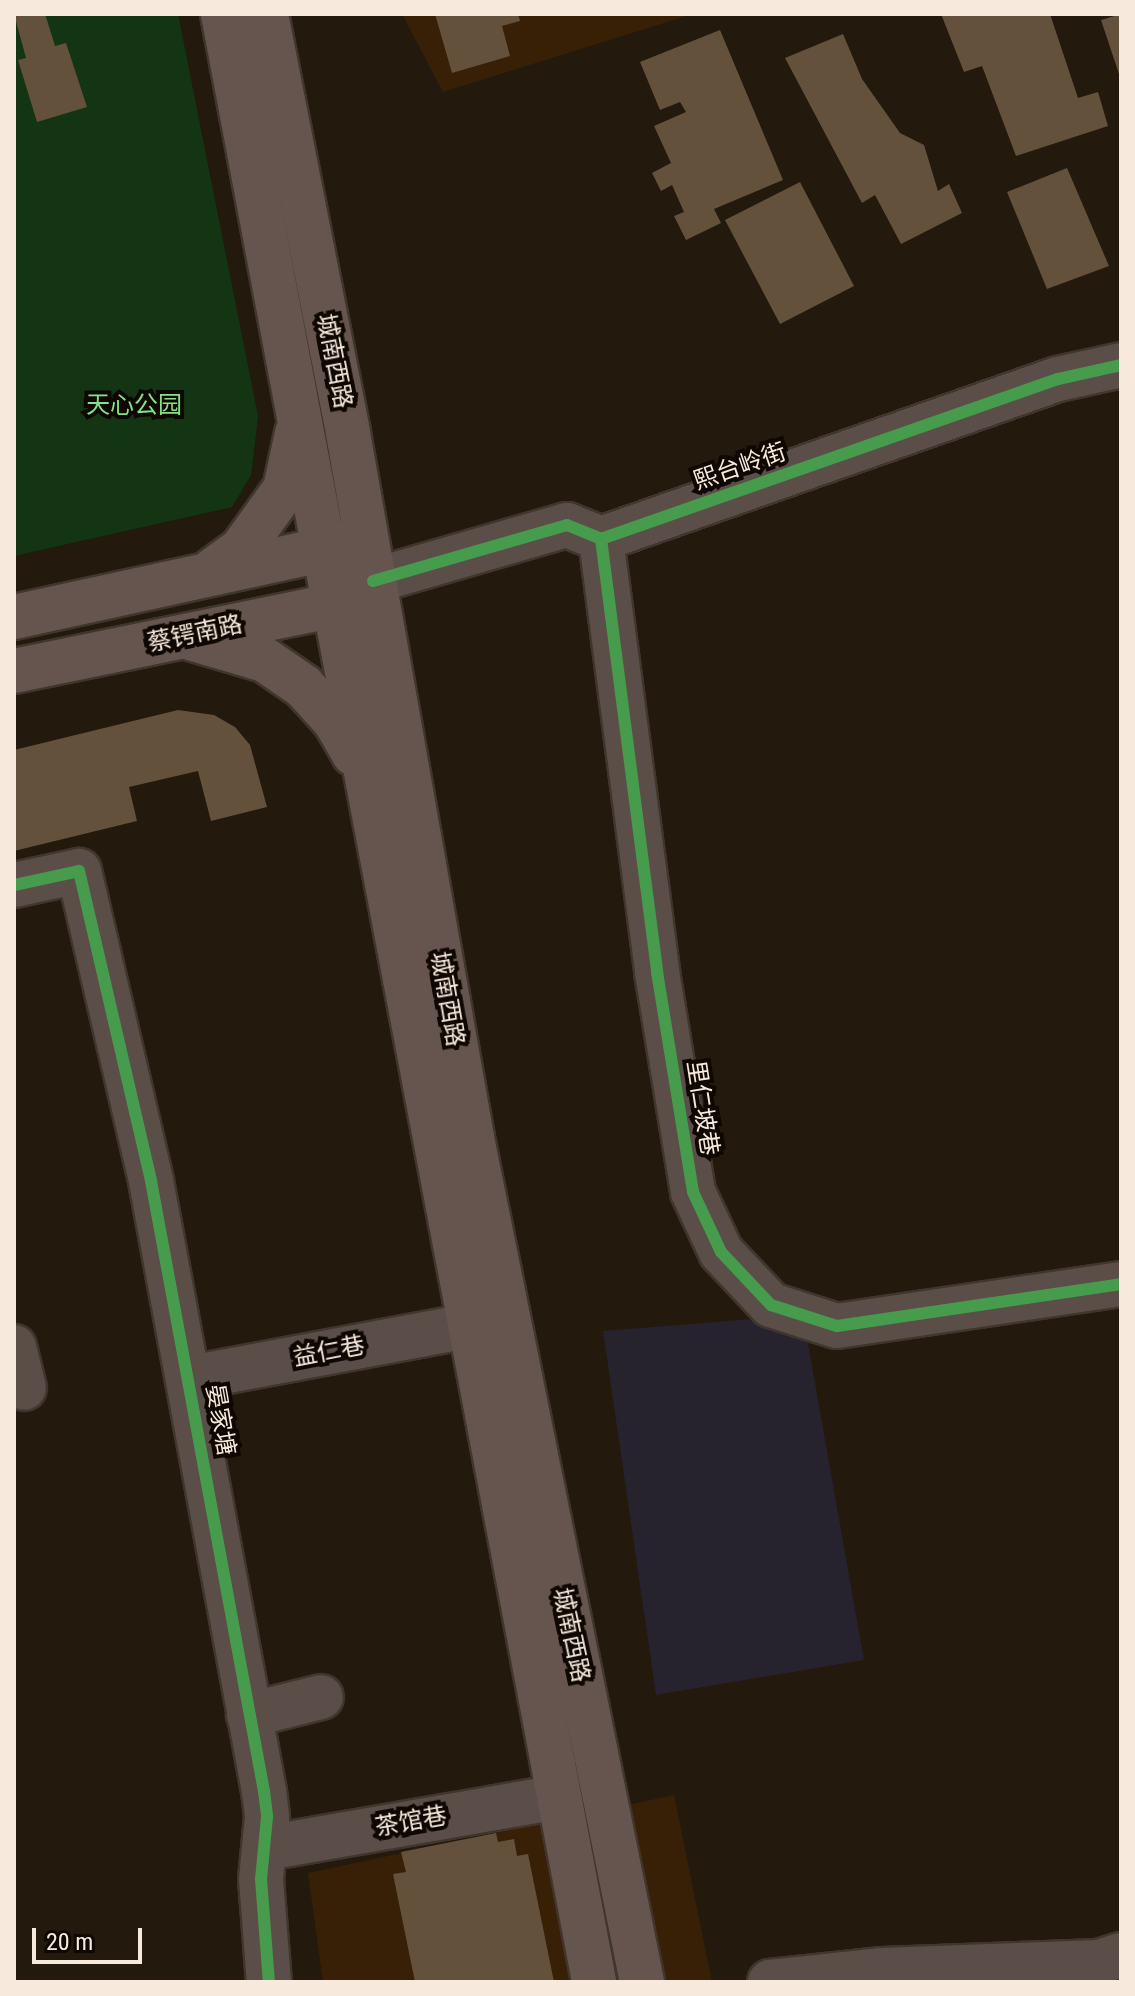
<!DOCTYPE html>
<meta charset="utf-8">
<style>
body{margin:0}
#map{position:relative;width:1135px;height:1996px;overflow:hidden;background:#24190d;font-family:"Roboto Condensed","Noto Sans SC",sans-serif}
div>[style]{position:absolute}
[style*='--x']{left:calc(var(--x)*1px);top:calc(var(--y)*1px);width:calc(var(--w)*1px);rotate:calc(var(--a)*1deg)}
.built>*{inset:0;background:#372006}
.medical>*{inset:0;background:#26222e}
.green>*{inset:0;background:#143513}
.building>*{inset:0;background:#63513b}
.roads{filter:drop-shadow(2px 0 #40362c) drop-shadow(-2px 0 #40362c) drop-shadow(0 2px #40362c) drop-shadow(0 -2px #40362c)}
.minor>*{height:44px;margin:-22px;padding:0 22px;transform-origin:22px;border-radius:22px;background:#5b4e48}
.major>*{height:44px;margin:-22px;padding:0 22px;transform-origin:22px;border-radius:22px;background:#66554e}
.cycleway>*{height:12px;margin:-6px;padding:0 6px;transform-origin:6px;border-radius:6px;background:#469c4c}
span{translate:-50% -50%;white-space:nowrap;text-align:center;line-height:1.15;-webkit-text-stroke:8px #0f0702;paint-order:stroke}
.street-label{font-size:24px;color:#f7e9dc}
.park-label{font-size:24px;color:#82e285}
.frame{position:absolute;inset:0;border:16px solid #f7e9dc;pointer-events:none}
.scale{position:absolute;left:32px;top:1928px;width:110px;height:36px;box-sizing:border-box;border:4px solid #f7e9dc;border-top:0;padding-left:10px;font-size:24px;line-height:28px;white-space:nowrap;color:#f7e9dc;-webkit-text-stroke:6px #0f0702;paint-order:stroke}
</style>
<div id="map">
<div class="built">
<i style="clip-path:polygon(402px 14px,693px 14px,443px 92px)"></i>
<i style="clip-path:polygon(674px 1795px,712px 1982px,323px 1982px,308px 1873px)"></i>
</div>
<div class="medical">
<i style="clip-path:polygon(803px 1315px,864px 1660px,656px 1695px,603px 1331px)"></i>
</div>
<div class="green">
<i style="clip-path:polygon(14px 14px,178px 14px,258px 416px,251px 475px,232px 507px,14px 556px)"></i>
</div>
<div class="building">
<i style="clip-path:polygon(14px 14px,45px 14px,55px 46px,66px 43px,87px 107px,37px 122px,18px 60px,26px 58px)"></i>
<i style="clip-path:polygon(435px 14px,518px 14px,520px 21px,502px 26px,510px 56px,452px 73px)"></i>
<i style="clip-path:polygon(941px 14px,1050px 14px,1078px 98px,1098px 92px,1108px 126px,1016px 156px,982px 66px,964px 72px)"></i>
<i style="clip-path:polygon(1121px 14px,1121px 77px,1120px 77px,1101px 20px)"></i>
<i style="clip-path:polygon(720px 30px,783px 180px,714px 209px,721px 223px,686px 240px,674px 216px,684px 212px,672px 185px,661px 191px,652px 173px,671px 163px,654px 126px,686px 112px,680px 102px,660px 110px,640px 62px)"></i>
<i style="clip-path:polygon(843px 34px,862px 79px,900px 133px,924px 145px,938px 191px,949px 184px,962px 213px,901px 244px,875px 195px,862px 203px,785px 58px)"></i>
<i style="clip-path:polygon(1067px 168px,1109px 266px,1047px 289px,1007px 192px)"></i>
<i style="clip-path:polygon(800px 182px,854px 286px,780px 324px,725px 220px)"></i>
<i style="clip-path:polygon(178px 710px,214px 715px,235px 727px,250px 745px,267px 807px,211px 821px,198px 771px,129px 787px,137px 821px,14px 851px,14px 750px)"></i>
<i style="clip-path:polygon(496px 1833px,498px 1842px,514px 1839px,517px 1856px,528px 1854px,554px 1982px,415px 1982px,393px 1874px,406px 1872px,401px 1852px)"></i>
</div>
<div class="roads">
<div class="minor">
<i style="--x:601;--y:539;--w:437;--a:82.6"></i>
<i style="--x:657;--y:972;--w:223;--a:80.7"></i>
<i style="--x:693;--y:1192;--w:66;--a:65"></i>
<i style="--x:721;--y:1252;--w:73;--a:46.7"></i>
<i style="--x:771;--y:1305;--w:69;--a:17.7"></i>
<i style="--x:837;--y:1326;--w:287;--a:-8.4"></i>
<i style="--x:373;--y:581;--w:202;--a:-16.1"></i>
<i style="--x:567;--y:525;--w:37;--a:22"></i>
<i style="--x:601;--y:539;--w:484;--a:-19.3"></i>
<i style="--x:1058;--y:379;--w:65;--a:-12.5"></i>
<i style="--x:14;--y:885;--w:66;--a:-12.2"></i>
<i style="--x:79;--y:871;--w:318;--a:76.9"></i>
<i style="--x:151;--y:1181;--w:620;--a:79.51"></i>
<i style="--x:264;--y:1791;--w:26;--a:83"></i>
<i style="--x:267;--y:1817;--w:62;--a:95.5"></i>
<i style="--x:261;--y:1879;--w:103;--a:85.6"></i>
<i style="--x:14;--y:1347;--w:42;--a:76.3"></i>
<i style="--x:190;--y:1378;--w:283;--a:-10.6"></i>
<i style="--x:249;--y:1715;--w:74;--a:-14"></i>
<i style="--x:266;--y:1848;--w:295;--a:-9.9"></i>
<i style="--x:770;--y:1982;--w:113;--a:-6.1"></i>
<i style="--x:882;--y:1970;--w:217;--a:-2.1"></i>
<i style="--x:1099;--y:1962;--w:23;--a:-18"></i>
</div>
<div class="major">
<i style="--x:223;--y:14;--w:2003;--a:79.32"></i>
<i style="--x:266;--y:14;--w:427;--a:78.9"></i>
<i style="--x:348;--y:433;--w:716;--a:80.02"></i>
<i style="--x:472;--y:1138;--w:861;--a:78.61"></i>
<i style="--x:213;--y:570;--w:34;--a:-36"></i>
<i style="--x:241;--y:550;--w:75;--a:-54.2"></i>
<i style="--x:285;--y:489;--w:57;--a:-77.9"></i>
<i style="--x:14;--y:617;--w:346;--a:-12.3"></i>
<i style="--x:193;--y:639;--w:75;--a:16.3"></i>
<i style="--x:265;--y:660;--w:46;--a:34.4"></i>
<i style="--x:303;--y:686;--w:47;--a:47.6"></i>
<i style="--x:335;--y:721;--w:38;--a:60"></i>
<i style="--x:14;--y:671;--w:357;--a:-11.6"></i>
</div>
</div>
<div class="cycleway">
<i style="--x:601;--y:539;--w:437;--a:82.6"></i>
<i style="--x:657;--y:972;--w:223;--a:80.7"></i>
<i style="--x:693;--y:1192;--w:66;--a:65"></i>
<i style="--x:721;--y:1252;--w:73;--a:46.7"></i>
<i style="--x:771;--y:1305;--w:69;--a:17.7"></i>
<i style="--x:837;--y:1326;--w:287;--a:-8.4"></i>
<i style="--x:373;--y:581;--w:202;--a:-16.1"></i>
<i style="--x:567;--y:525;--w:37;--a:22"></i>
<i style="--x:601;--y:539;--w:484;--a:-19.3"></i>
<i style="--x:1058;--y:379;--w:65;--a:-12.5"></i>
<i style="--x:14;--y:885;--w:66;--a:-12.2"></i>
<i style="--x:79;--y:871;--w:318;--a:76.9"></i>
<i style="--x:151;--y:1181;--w:620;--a:79.51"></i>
<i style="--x:264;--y:1791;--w:26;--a:83"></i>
<i style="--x:267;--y:1817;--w:62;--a:95.5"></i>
<i style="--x:261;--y:1879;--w:103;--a:85.6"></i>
</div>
<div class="street-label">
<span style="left:334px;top:361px;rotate:79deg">城南西路</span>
<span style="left:740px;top:467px;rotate:-19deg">熙台岭街</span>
<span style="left:195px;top:634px;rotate:-12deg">蔡锷南路</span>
<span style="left:447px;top:999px;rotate:80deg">城南西路</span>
<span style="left:702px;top:1108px;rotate:81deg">里仁坡巷</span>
<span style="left:329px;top:1352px;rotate:-11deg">益仁巷</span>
<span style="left:220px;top:1420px;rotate:80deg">晏家塘</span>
<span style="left:571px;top:1635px;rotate:78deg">城南西路</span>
<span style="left:411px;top:1822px;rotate:-10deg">茶馆巷</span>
</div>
<div class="park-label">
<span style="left:134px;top:406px">天心公园</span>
</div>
<div class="frame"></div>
<div class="scale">20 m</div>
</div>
